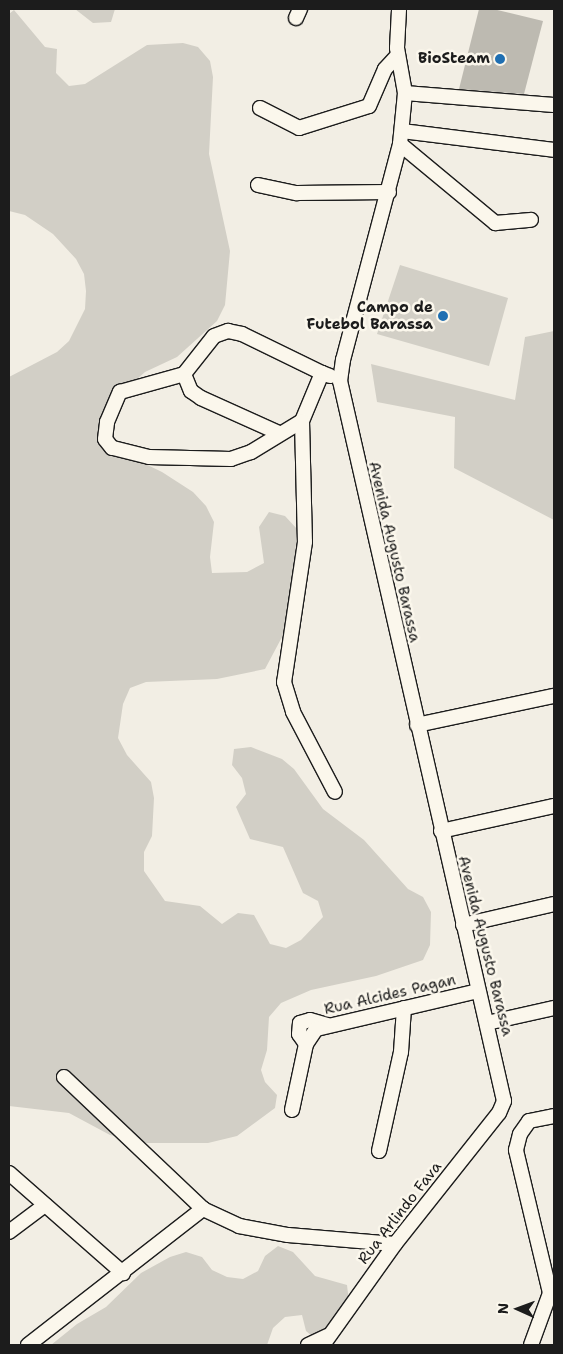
<!DOCTYPE html>
<style>
body{margin:0}
#map{position:relative;width:563px;height:1354px;overflow:hidden;background:#f2eee4;font-family:"Shantell Sans",sans-serif}
div>[style]{position:absolute}
[style*='--x']{left:calc(var(--x)*1px);top:calc(var(--y)*1px);width:calc(var(--w)*1px);rotate:calc(var(--a)*1deg)}
.green>*{inset:0;background:#d2cfc6}
.building>*{inset:0;background:#bdbab1}
.roads{filter:drop-shadow(1px 0 #1c1c1c) drop-shadow(-1px 0 #1c1c1c) drop-shadow(0 1px #1c1c1c) drop-shadow(0 -1px #1c1c1c)}
.minor>*{height:14px;margin:-7px;padding:0 7px;transform-origin:7px;border-radius:7px;background:#fbf7ec}
.dots>*{width:14px;height:14px;translate:-50% -50%;box-sizing:border-box;border:2px solid #fbf7ec;border-radius:50%}
span{translate:-50% -50%;white-space:nowrap;text-align:center;line-height:1.15;-webkit-text-stroke:5px #fbf7ec;paint-order:stroke}
.poi-label{font-size:15px;color:#1c1c1c;font-weight:700}
.right{translate:-100% -50%;text-align:right}
.street-label{font-size:15px;color:#1c1c1c}
.frame{position:absolute;inset:0;border:10px solid #1c1c1c;pointer-events:none}
.north{position:absolute;left:493px;top:1284px;width:50px;height:50px;-webkit-text-stroke:4px #fbf7ec;paint-order:stroke;rotate:272deg;font-size:14px;font-weight:700;line-height:20px;text-align:center;color:#1c1c1c}
.north::after{content:'';display:block;margin:auto;width:18px;height:22px;background:#1c1c1c;clip-path:polygon(50% 0,100% 100%,50% 72%,0 100%)}
</style>
<div id="map">
<div class="green">
<i style="clip-path:polygon(75px 9px,115px 9px,111px 22px,93px 23px)"></i>
<i style="clip-path:polygon(14px 10px,45px 47px,57px 49px,56px 73px,69px 86px,85px 84px,147px 45px,183px 43px,198px 47px,210px 61px,213px 77px,209px 154px,230px 251px,225px 305px,217px 321px,177px 357px,145px 372px,118px 396px,107px 431px,131px 457px,162px 472px,193px 492px,206px 506px,214px 522px,210px 557px,212px 573px,247px 572px,264px 563px,259px 527px,269px 512px,285px 516px,297px 529px,290px 622px,265px 669px,217px 679px,146px 682px,130px 688px,123px 704px,118px 738px,127px 755px,151px 782px,154px 798px,152px 836px,144px 852px,144px 871px,165px 901px,200px 906px,222px 924px,238px 913px,254px 915px,270px 944px,286px 948px,301px 940px,323px 917px,318px 901px,303px 893px,283px 847px,250px 839px,236px 807px,246px 794px,242px 778px,232px 765px,234px 749px,251px 747px,282px 759px,294px 769px,323px 809px,364px 840px,408px 889px,423px 897px,431px 912px,430px 945px,423px 960px,376px 976px,311px 990px,281px 1003px,269px 1017px,267px 1050px,261px 1070px,265px 1082px,277px 1095px,275px 1108px,237px 1136px,208px 1143px,147px 1143px,110px 1135px,69px 1113px,9px 1106px,9px 377px,57px 352px,69px 341px,85px 309px,86px 291px,84px 274px,76px 259px,53px 234px,25px 215px,9px 211px,9px 14px)"></i>
<i style="clip-path:polygon(400px 265px,508px 298px,489px 366px,377px 334px)"></i>
<i style="clip-path:polygon(554px 331px,554px 520px,454px 468px,455px 417px,377px 402px,371px 364px,515px 400px,525px 337px)"></i>
<i style="clip-path:polygon(278px 1246px,293px 1252px,315px 1276px,347px 1285px,349px 1302px,319px 1342px,306px 1331px,302px 1315px,285px 1317px,273px 1328px,267px 1345px,51px 1345px,77px 1324px,106px 1307px,141px 1273px,170px 1257px,186px 1252px,202px 1257px,212px 1270px,227px 1277px,243px 1279px,258px 1271px,265px 1256px)"></i>
</div>
<div class="building">
<i style="clip-path:polygon(479px 9px,493px 9px,543px 21px,524px 94px,459px 89px)"></i>
</div>
<div class="roads">
<div class="minor">
<i style="--x:296;--y:18;--w:10;--a:-66"></i>
<i style="--x:405;--y:93;--w:149;--a:4.6"></i>
<i style="--x:260;--y:108;--w:44;--a:27.1"></i>
<i style="--x:299;--y:128;--w:73;--a:-17.4"></i>
<i style="--x:369;--y:106;--w:40;--a:-66.6"></i>
<i style="--x:385;--y:69;--w:19;--a:-47"></i>
<i style="--x:402;--y:131;--w:153;--a:7.1"></i>
<i style="--x:400;--y:144;--w:124;--a:39.7"></i>
<i style="--x:495;--y:223;--w:36;--a:-5"></i>
<i style="--x:258;--y:185;--w:40;--a:12"></i>
<i style="--x:297;--y:193;--w:92;--a:-0.6"></i>
<i style="--x:184;--y:374;--w:18;--a:68"></i>
<i style="--x:191;--y:391;--w:12;--a:35"></i>
<i style="--x:201;--y:398;--w:85;--a:24.2"></i>
<i style="--x:330;--y:376;--w:9;--a:-159"></i>
<i style="--x:322;--y:373;--w:52;--a:112.6"></i>
<i style="--x:302;--y:421;--w:121;--a:88.6"></i>
<i style="--x:305;--y:542;--w:142;--a:98.5"></i>
<i style="--x:284;--y:682;--w:31;--a:73"></i>
<i style="--x:293;--y:712;--w:90;--a:62.3"></i>
<i style="--x:302;--y:421;--w:60;--a:148.7"></i>
<i style="--x:251;--y:452;--w:21;--a:161"></i>
<i style="--x:231;--y:459;--w:82;--a:-178.6"></i>
<i style="--x:149;--y:457;--w:38;--a:-166"></i>
<i style="--x:112;--y:448;--w:11;--a:-128"></i>
<i style="--x:105;--y:439;--w:17;--a:-83"></i>
<i style="--x:107;--y:422;--w:33;--a:-67"></i>
<i style="--x:120;--y:392;--w:66;--a:-15.7"></i>
<i style="--x:184;--y:374;--w:48;--a:-51.7"></i>
<i style="--x:214;--y:336;--w:15;--a:-20"></i>
<i style="--x:228;--y:331;--w:14;--a:12"></i>
<i style="--x:242;--y:334;--w:89;--a:26"></i>
<i style="--x:417;--y:725;--w:140;--a:-12"></i>
<i style="--x:441;--y:831;--w:116;--a:-12.5"></i>
<i style="--x:463;--y:925;--w:93;--a:-13"></i>
<i style="--x:487;--y:1023;--w:69;--a:-12.6"></i>
<i style="--x:306;--y:1044;--w:12;--a:-125"></i>
<i style="--x:299;--y:1034;--w:11;--a:-85"></i>
<i style="--x:300;--y:1023;--w:10;--a:-17"></i>
<i style="--x:310;--y:1020;--w:18;--a:16"></i>
<i style="--x:64;--y:1077;--w:192;--a:43.5"></i>
<i style="--x:203;--y:1209;--w:40;--a:25"></i>
<i style="--x:239;--y:1226;--w:50;--a:10.4"></i>
<i style="--x:288;--y:1235;--w:107;--a:4.8"></i>
<i style="--x:292;--y:1110;--w:67;--a:-78"></i>
<i style="--x:306;--y:1044;--w:18;--a:-56"></i>
<i style="--x:316;--y:1029;--w:166;--a:-13.2"></i>
<i style="--x:379;--y:1151;--w:101;--a:-77.5"></i>
<i style="--x:401;--y:1052;--w:44;--a:-86.1"></i>
<i style="--x:9;--y:1173;--w:152;--a:41.3"></i>
<i style="--x:9;--y:1232;--w:45;--a:-36.9"></i>
<i style="--x:550;--y:1293;--w:147;--a:-103.4"></i>
<i style="--x:516;--y:1150;--w:16;--a:-76"></i>
<i style="--x:520;--y:1134;--w:16;--a:-55"></i>
<i style="--x:529;--y:1121;--w:25;--a:-11"></i>
<i style="--x:28;--y:1345;--w:222;--a:-37.9"></i>
<i style="--x:308;--y:1345;--w:21;--a:-25"></i>
<i style="--x:323;--y:1345;--w:124;--a:-54.5"></i>
<i style="--x:395;--y:1244;--w:167;--a:-51.6"></i>
<i style="--x:499;--y:1113;--w:13;--a:-67"></i>
<i style="--x:504;--y:1101;--w:738;--a:-102.83"></i>
<i style="--x:340;--y:381;--w:21;--a:-82"></i>
<i style="--x:343;--y:360;--w:223;--a:-75.2"></i>
<i style="--x:400;--y:144;--w:51;--a:-84.4"></i>
<i style="--x:405;--y:93;--w:46;--a:-100.1"></i>
<i style="--x:397;--y:48;--w:39;--a:-87"></i>
<i style="--x:531;--y:1345;--w:55;--a:-69.9"></i>
</div>
</div>
<div class="dots">
<i style="left:500px;top:59px;background:#1f6fb2"></i>
<i style="left:443px;top:316px;background:#1f6fb2"></i>
</div>
<div class="poi-label">
<span class="right" style="left:490px;top:59px">BioSteam</span>
<span class="right" style="left:433px;top:316px">Campo de<br>Futebol Barassa</span>
</div>
<div class="street-label">
<span style="left:394px;top:552px;rotate:77deg">Avenida Augusto Barassa</span>
<span style="left:485px;top:946px;rotate:76deg">Avenida Augusto Barassa</span>
<span style="left:390px;top:995px;rotate:-13deg">Rua Alcides Pagan</span>
<span style="left:400px;top:1213px;rotate:-52deg">Rua Arlindo Fava</span>
</div>
<div class="frame"></div>
<div class="north">N</div>
</div>
